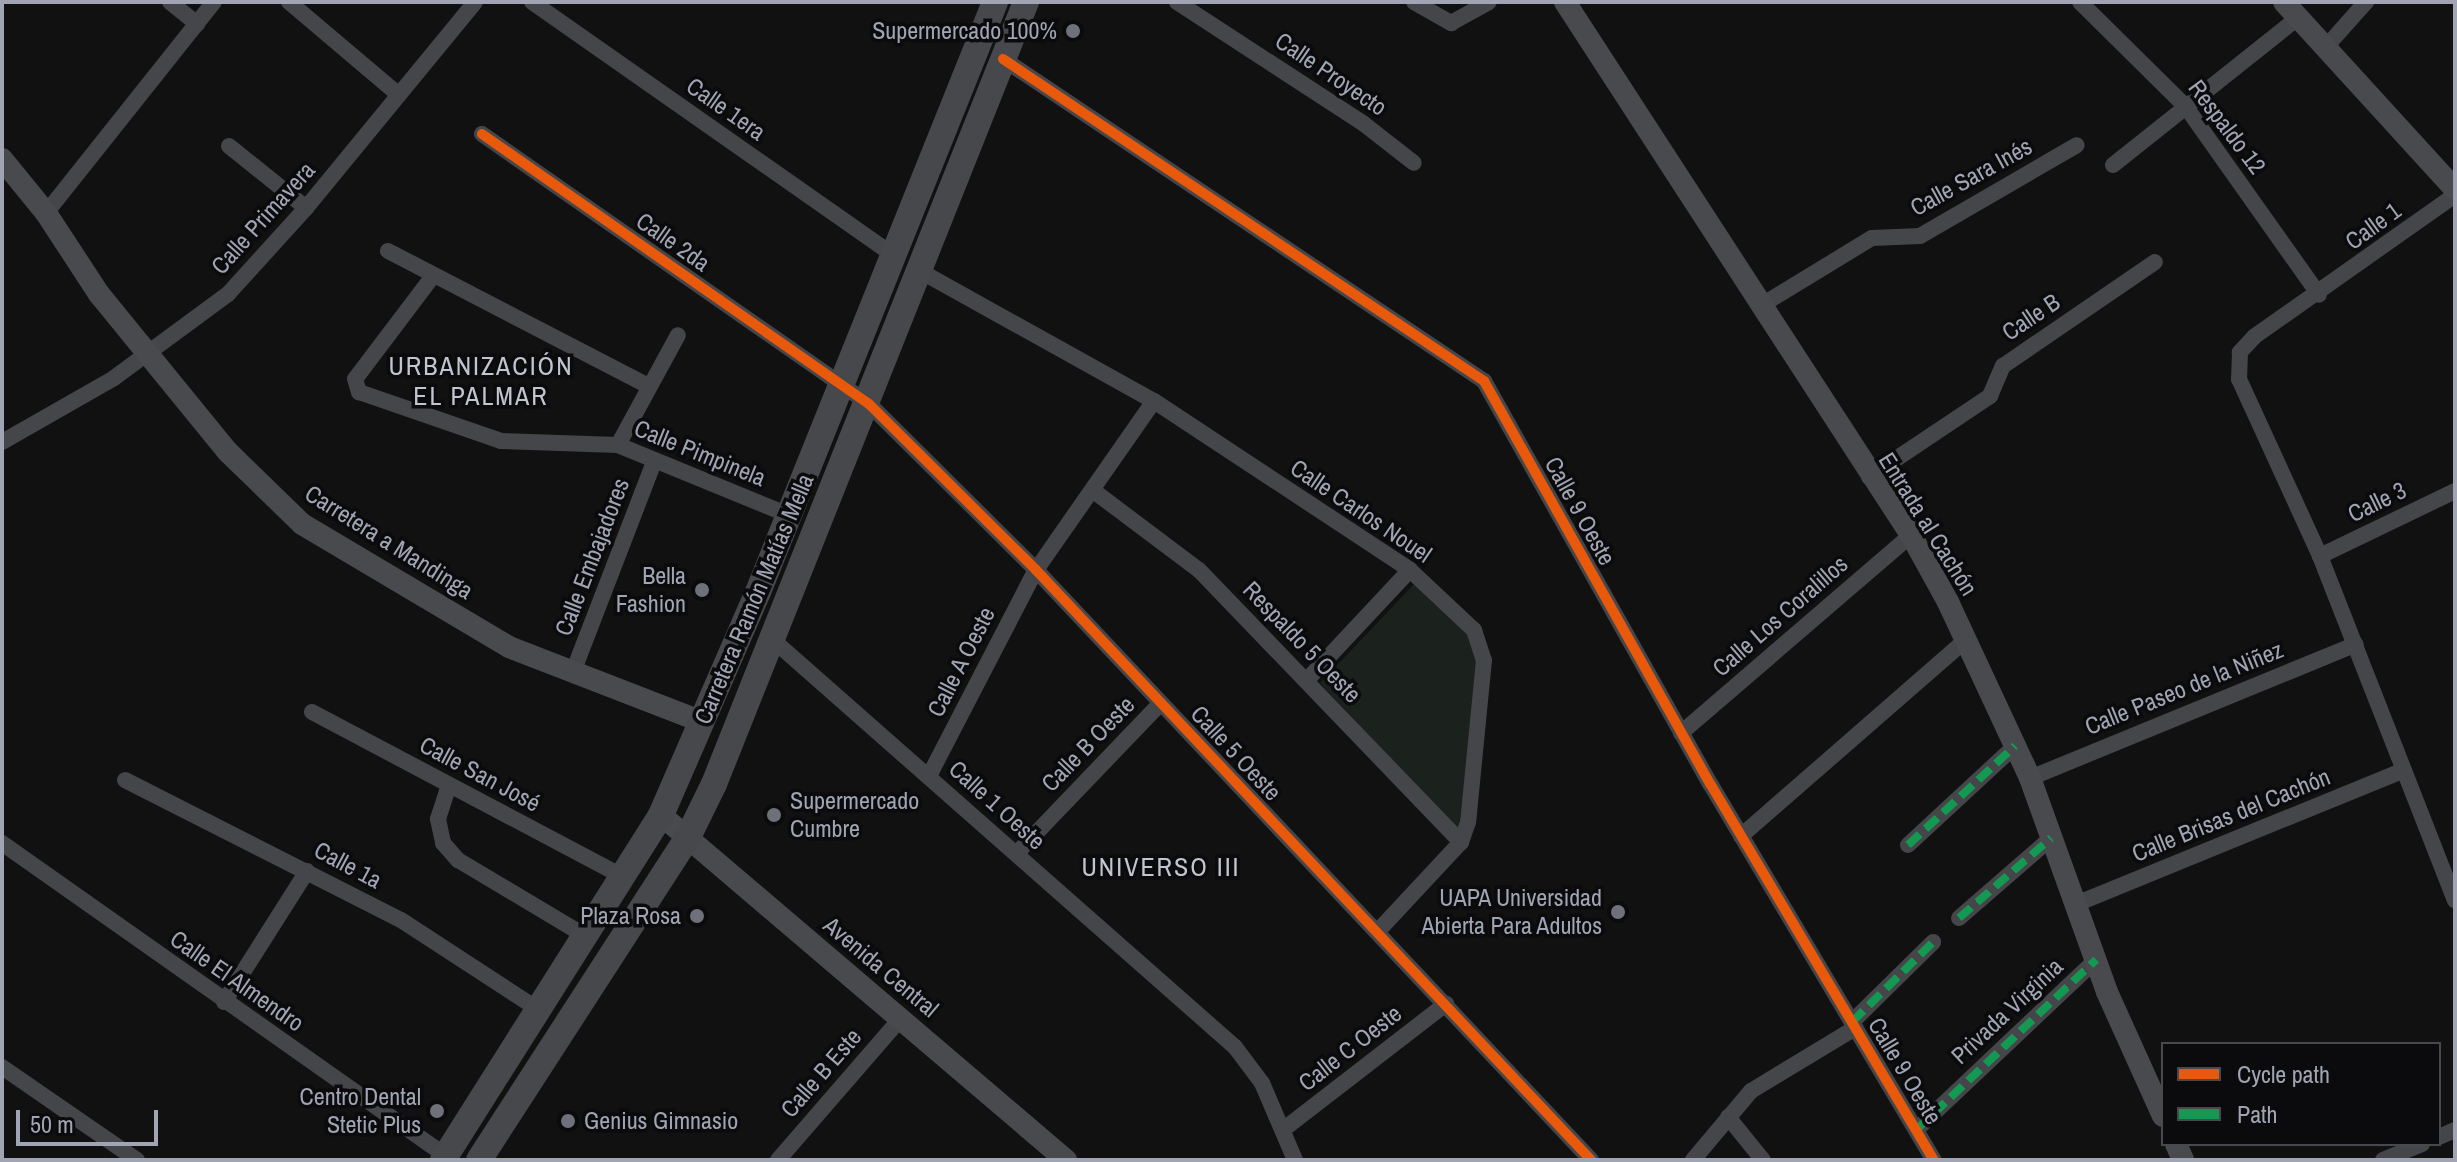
<!DOCTYPE html>
<meta charset="utf-8">
<style>
body{margin:0}
#map{position:relative;width:2457px;height:1162px;overflow:hidden;background:#111;font-family:"Archivo Narrow",sans-serif}
div>[style]{position:absolute}
[style*='--x']{left:calc(var(--x)*1px);top:calc(var(--y)*1px);width:calc(var(--w)*1px);rotate:calc(var(--a)*1deg)}
.green>*{inset:0;background:#1b211c}
.street>*{height:16px;margin:-8px;padding:0 8px;transform-origin:8px;border-radius:8px;background:#45464a}
.secondary>*{height:22px;margin:-11px;padding:0 11px;transform-origin:11px;border-radius:11px;background:#494a4e}
.primary>*{height:26px;margin:-13px;padding:0 13px;transform-origin:13px;border-radius:13px;background:#47484c}
.quiet>*{height:8px;margin-top:-4px;transform-origin:0;background:repeating-linear-gradient(90deg,#139951 0 16px,transparent 0 24px)}
.cycleway>*{height:10px;margin:-5px;padding:0 5px;transform-origin:5px;border-radius:5px;background:#e8590c}
.dots>*{width:22px;height:22px;translate:-50% -50%;box-sizing:border-box;border:4px solid #0b0b0d;border-radius:50%}
span{translate:-50% -50%;white-space:nowrap;text-align:center;line-height:1.15;-webkit-text-stroke:7px #0b0b0d;paint-order:stroke}
.poi-label{font-size:24px;color:#a1a5b3}
.right{translate:-100% -50%;text-align:right}
.left{translate:0 -50%;text-align:left}
.street-label{font-size:24px;color:#a1a5b3}
.neighbourhood-label{font-size:26px;color:#c2c5cf;letter-spacing:2px}
.frame{position:absolute;inset:0;border:4px solid #a1a5b3;pointer-events:none}
.legend{position:absolute;left:2161px;top:1042px;width:280px;height:104px;box-sizing:border-box;background:#0b0b0d;border:2px solid #47494f;margin:0;padding:10px 14px;list-style:none;font-size:24px;color:#a1a5b3}
.legend li{display:flex;align-items:center;gap:16px;height:40px}
.legend b{width:40px;border:2px solid #47494f}
.scale{position:absolute;left:16px;top:1110px;width:142px;height:36px;box-sizing:border-box;border:4px solid #a1a5b3;border-top:0;padding-left:10px;font-size:24px;line-height:28px;white-space:nowrap;color:#a1a5b3;-webkit-text-stroke:6px #0b0b0d;paint-order:stroke}
</style>
<div id="map">
<div class="green">
<i style="clip-path:polygon(1415px 583px,1477px 639px,1478px 755px,1457px 830px,1320px 683px)"></i>
</div>
<div class="street">
<i style="--x:170;--y:2;--w:35;--a:39"></i>
<i style="--x:289;--y:2;--w:143;--a:40.2"></i>
<i style="--x:532;--y:2;--w:441;--a:35"></i>
<i style="--x:1177;--y:2;--w:223;--a:33.1"></i>
<i style="--x:1364;--y:124;--w:63;--a:38"></i>
<i style="--x:1414;--y:2;--w:43;--a:29.6"></i>
<i style="--x:1451;--y:23;--w:43;--a:-28.9"></i>
<i style="--x:2080;--y:2;--w:149;--a:44.7"></i>
<i style="--x:2186;--y:107;--w:230;--a:54.7"></i>
<i style="--x:2325;--y:48;--w:62;--a:-48.3"></i>
<i style="--x:1003;--y:59;--w:579;--a:33.8"></i>
<i style="--x:1484;--y:381;--w:463;--a:60.7"></i>
<i style="--x:1711;--y:785;--w:436;--a:59.3"></i>
<i style="--x:482;--y:134;--w:472;--a:34.9"></i>
<i style="--x:869;--y:404;--w:235;--a:44.8"></i>
<i style="--x:1036;--y:570;--w:810;--a:46.75"></i>
<i style="--x:229;--y:146;--w:99;--a:38.8"></i>
<i style="--x:2113;--y:165;--w:236;--a:-38.5"></i>
<i style="--x:2455;--y:195;--w:246;--a:144.8"></i>
<i style="--x:2254;--y:337;--w:21;--a:133"></i>
<i style="--x:2240;--y:352;--w:27;--a:92"></i>
<i style="--x:2239;--y:379;--w:195;--a:65.4"></i>
<i style="--x:2320;--y:556;--w:370;--a:68.6"></i>
<i style="--x:46;--y:213;--w:270;--a:-51.5"></i>
<i style="--x:388;--y:251;--w:292;--a:27.4"></i>
<i style="--x:920;--y:271;--w:268;--a:29.1"></i>
<i style="--x:1154;--y:401;--w:307;--a:33.4"></i>
<i style="--x:1410;--y:570;--w:88;--a:43.2"></i>
<i style="--x:1474;--y:630;--w:32;--a:72"></i>
<i style="--x:1484;--y:660;--w:163;--a:95.6"></i>
<i style="--x:1468;--y:822;--w:21;--a:109"></i>
<i style="--x:1461;--y:842;--w:123;--a:133"></i>
<i style="--x:433;--y:276;--w:129;--a:127.1"></i>
<i style="--x:355;--y:379;--w:14;--a:73"></i>
<i style="--x:359;--y:392;--w:150;--a:19"></i>
<i style="--x:501;--y:441;--w:117;--a:2"></i>
<i style="--x:618;--y:445;--w:185;--a:22.3"></i>
<i style="--x:1760;--y:306;--w:131;--a:-31.3"></i>
<i style="--x:1872;--y:238;--w:48;--a:-2.4"></i>
<i style="--x:1920;--y:236;--w:181;--a:-30.1"></i>
<i style="--x:2;--y:442;--w:129;--a:-29.7"></i>
<i style="--x:114;--y:378;--w:142;--a:-36.4"></i>
<i style="--x:228;--y:294;--w:116;--a:-47.8"></i>
<i style="--x:306;--y:208;--w:266;--a:-50.6"></i>
<i style="--x:618;--y:445;--w:125;--a:-61.4"></i>
<i style="--x:1869;--y:477;--w:146;--a:-33.8"></i>
<i style="--x:1990;--y:396;--w:33;--a:-67"></i>
<i style="--x:2003;--y:366;--w:184;--a:-34.4"></i>
<i style="--x:1095;--y:492;--w:130;--a:36.9"></i>
<i style="--x:1199;--y:570;--w:378;--a:46.1"></i>
<i style="--x:2320;--y:556;--w:150;--a:-25.7"></i>
<i style="--x:773;--y:640;--w:616;--a:41.38"></i>
<i style="--x:1235;--y:1047;--w:45;--a:53.1"></i>
<i style="--x:1262;--y:1083;--w:84;--a:66.8"></i>
<i style="--x:573;--y:672;--w:227;--a:-68.9"></i>
<i style="--x:1306;--y:681;--w:152;--a:-46.9"></i>
<i style="--x:312;--y:712;--w:354;--a:27.9"></i>
<i style="--x:1681;--y:733;--w:303;--a:-40.7"></i>
<i style="--x:929;--y:776;--w:232;--a:-62.6"></i>
<i style="--x:1036;--y:570;--w:206;--a:-55.1"></i>
<i style="--x:2030;--y:778;--w:352;--a:-22.3"></i>
<i style="--x:125;--y:780;--w:309;--a:26.9"></i>
<i style="--x:401;--y:920;--w:165;--a:33.1"></i>
<i style="--x:449;--y:785;--w:36;--a:108"></i>
<i style="--x:438;--y:819;--w:25;--a:78"></i>
<i style="--x:443;--y:843;--w:23;--a:49"></i>
<i style="--x:458;--y:860;--w:150;--a:30.8"></i>
<i style="--x:1741;--y:836;--w:298;--a:-41.1"></i>
<i style="--x:2;--y:843;--w:543;--a:35.18"></i>
<i style="--x:1908;--y:845;--w:146;--a:-42.8"></i>
<i style="--x:1016;--y:854;--w:209;--a:-46.2"></i>
<i style="--x:2076;--y:904;--w:354;--a:-22.2"></i>
<i style="--x:1959;--y:918;--w:122;--a:-41"></i>
<i style="--x:224;--y:1002;--w:155;--a:-57.6"></i>
<i style="--x:1852;--y:1022;--w:114;--a:-44.6"></i>
<i style="--x:2;--y:1067;--w:164;--a:34.6"></i>
<i style="--x:1728;--y:1117;--w:55;--a:50.9"></i>
<i style="--x:1284;--y:1129;--w:205;--a:-37.7"></i>
<i style="--x:1916;--y:1130;--w:248;--a:-43.4"></i>
<i style="--x:2439;--y:1137;--w:17;--a:-24"></i>
<i style="--x:778;--y:1160;--w:188;--a:-49.1"></i>
<i style="--x:1693;--y:1160;--w:90;--a:-50"></i>
<i style="--x:1751;--y:1091;--w:122;--a:-31.2"></i>
<i style="--x:2383;--y:1160;--w:42;--a:-22.3"></i>
</div>
<div class="secondary">
<i style="--x:1565;--y:2;--w:635;--a:57.01"></i>
<i style="--x:1911;--y:535;--w:77;--a:61.1"></i>
<i style="--x:1948;--y:602;--w:194;--a:65"></i>
<i style="--x:2030;--y:778;--w:227;--a:70.2"></i>
<i style="--x:2107;--y:992;--w:136;--a:65.7"></i>
<i style="--x:2284;--y:2;--w:253;--a:47.6"></i>
<i style="--x:2;--y:159;--w:70;--a:50.8"></i>
<i style="--x:46;--y:213;--w:97;--a:56.8"></i>
<i style="--x:99;--y:294;--w:204;--a:50.8"></i>
<i style="--x:228;--y:452;--w:103;--a:44.2"></i>
<i style="--x:302;--y:524;--w:241;--a:30.7"></i>
<i style="--x:509;--y:647;--w:207;--a:21.2"></i>
<i style="--x:661;--y:815;--w:532;--a:40.43"></i>
<i style="--x:2176;--y:1144;--w:17;--a:66"></i>
</div>
<div class="primary">
<i style="--x:443;--y:1160;--w:408;--a:-57.7"></i>
<i style="--x:661;--y:815;--w:243;--a:-66.5"></i>
<i style="--x:758;--y:592;--w:636;--a:-68.11"></i>
<i style="--x:479;--y:1160;--w:385;--a:-57.1"></i>
<i style="--x:688;--y:837;--w:59;--a:-63.9"></i>
<i style="--x:714;--y:784;--w:842;--a:-68.25"></i>
</div>
<div class="quiet">
<i style="--x:1908;--y:845;--w:146;--a:-42.8"></i>
<i style="--x:1959;--y:918;--w:122;--a:-41"></i>
<i style="--x:1852;--y:1022;--w:114;--a:-44.6"></i>
<i style="--x:1916;--y:1130;--w:248;--a:-43.4"></i>
</div>
<div class="cycleway">
<i style="--x:1003;--y:59;--w:579;--a:33.8"></i>
<i style="--x:1484;--y:381;--w:463;--a:60.7"></i>
<i style="--x:1711;--y:785;--w:436;--a:59.3"></i>
<i style="--x:482;--y:134;--w:472;--a:34.9"></i>
<i style="--x:869;--y:404;--w:235;--a:44.8"></i>
<i style="--x:1036;--y:570;--w:810;--a:46.75"></i>
</div>
<div class="dots">
<i style="left:1073px;top:31px;background:#6f717a"></i>
<i style="left:702px;top:590px;background:#6f717a"></i>
<i style="left:774px;top:815px;background:#6f717a"></i>
<i style="left:1618px;top:912px;background:#6f717a"></i>
<i style="left:697px;top:916px;background:#6f717a"></i>
<i style="left:437px;top:1111px;background:#6f717a"></i>
<i style="left:568px;top:1121px;background:#6f717a"></i>
</div>
<div class="poi-label">
<span class="right" style="left:1057px;top:31px">Supermercado 100%</span>
<span class="right" style="left:686px;top:590px">Bella<br>Fashion</span>
<span class="left" style="left:790px;top:815px">Supermercado<br>Cumbre</span>
<span class="right" style="left:1602px;top:912px">UAPA Universidad<br>Abierta Para Adultos</span>
<span class="right" style="left:681px;top:916px">Plaza Rosa</span>
<span class="right" style="left:421px;top:1111px">Centro Dental<br>Stetic Plus</span>
<span class="left" style="left:584px;top:1121px">Genius Gimnasio</span>
</div>
<div class="street-label">
<span style="left:1331px;top:74px;rotate:34deg">Calle Proyecto</span>
<span style="left:726px;top:109px;rotate:35deg">Calle 1era</span>
<span style="left:2227px;top:127px;rotate:53deg">Respaldo 12</span>
<span style="left:1971px;top:177px;rotate:-29deg">Calle Sara Inés</span>
<span style="left:263px;top:218px;rotate:-48deg">Calle Primavera</span>
<span style="left:2373px;top:226px;rotate:-36deg">Calle 1</span>
<span style="left:673px;top:242px;rotate:35deg">Calle 2da</span>
<span style="left:2031px;top:317px;rotate:-34deg">Calle B</span>
<span style="left:700px;top:453px;rotate:22deg">Calle Pimpinela</span>
<span style="left:2377px;top:502px;rotate:-26deg">Calle 3</span>
<span style="left:1361px;top:511px;rotate:34deg">Calle Carlos Nouel</span>
<span style="left:1580px;top:511px;rotate:61deg">Calle 9 Oeste</span>
<span style="left:1928px;top:524px;rotate:58deg">Entrada al Cachón</span>
<span style="left:389px;top:542px;rotate:32deg">Carretera a Mandinga</span>
<span style="left:592px;top:557px;rotate:-69deg">Calle Embajadores</span>
<span style="left:754px;top:599px;rotate:-67deg">Carretera Ramón Matías Mella</span>
<span style="left:1780px;top:616px;rotate:-41deg">Calle Los Coralillos</span>
<span style="left:1302px;top:642px;rotate:46deg">Respaldo 5 Oeste</span>
<span style="left:961px;top:662px;rotate:-63deg">Calle A Oeste</span>
<span style="left:2184px;top:688px;rotate:-22deg">Calle Paseo de la Niñez</span>
<span style="left:1088px;top:744px;rotate:-46deg">Calle B Oeste</span>
<span style="left:1236px;top:753px;rotate:47deg">Calle 5 Oeste</span>
<span style="left:480px;top:774px;rotate:28deg">Calle San José</span>
<span style="left:997px;top:805px;rotate:42deg">Calle 1 Oeste</span>
<span style="left:2231px;top:815px;rotate:-22deg">Calle Brisas del Cachón</span>
<span style="left:348px;top:865px;rotate:28deg">Calle 1a</span>
<span style="left:881px;top:967px;rotate:40deg">Avenida Central</span>
<span style="left:237px;top:981px;rotate:35deg">Calle El Almendro</span>
<span style="left:2007px;top:1011px;rotate:-43deg">Privada Virginia</span>
<span style="left:1350px;top:1048px;rotate:-38deg">Calle C Oeste</span>
<span style="left:1905px;top:1071px;rotate:59deg">Calle 9 Oeste</span>
<span style="left:821px;top:1073px;rotate:-49deg">Calle B Este</span>
</div>
<div class="neighbourhood-label">
<span style="left:481px;top:381px">URBANIZACIÓN<br>EL PALMAR</span>
<span style="left:1161px;top:867px">UNIVERSO III</span>
</div>
<div class="frame"></div>
<ul class="legend">
<li><b style="height:10px;background:#e8590c"></b>Cycle path</li>
<li><b style="height:10px;background:#139951"></b>Path</li>
</ul>
<div class="scale">50 m</div>
</div>
